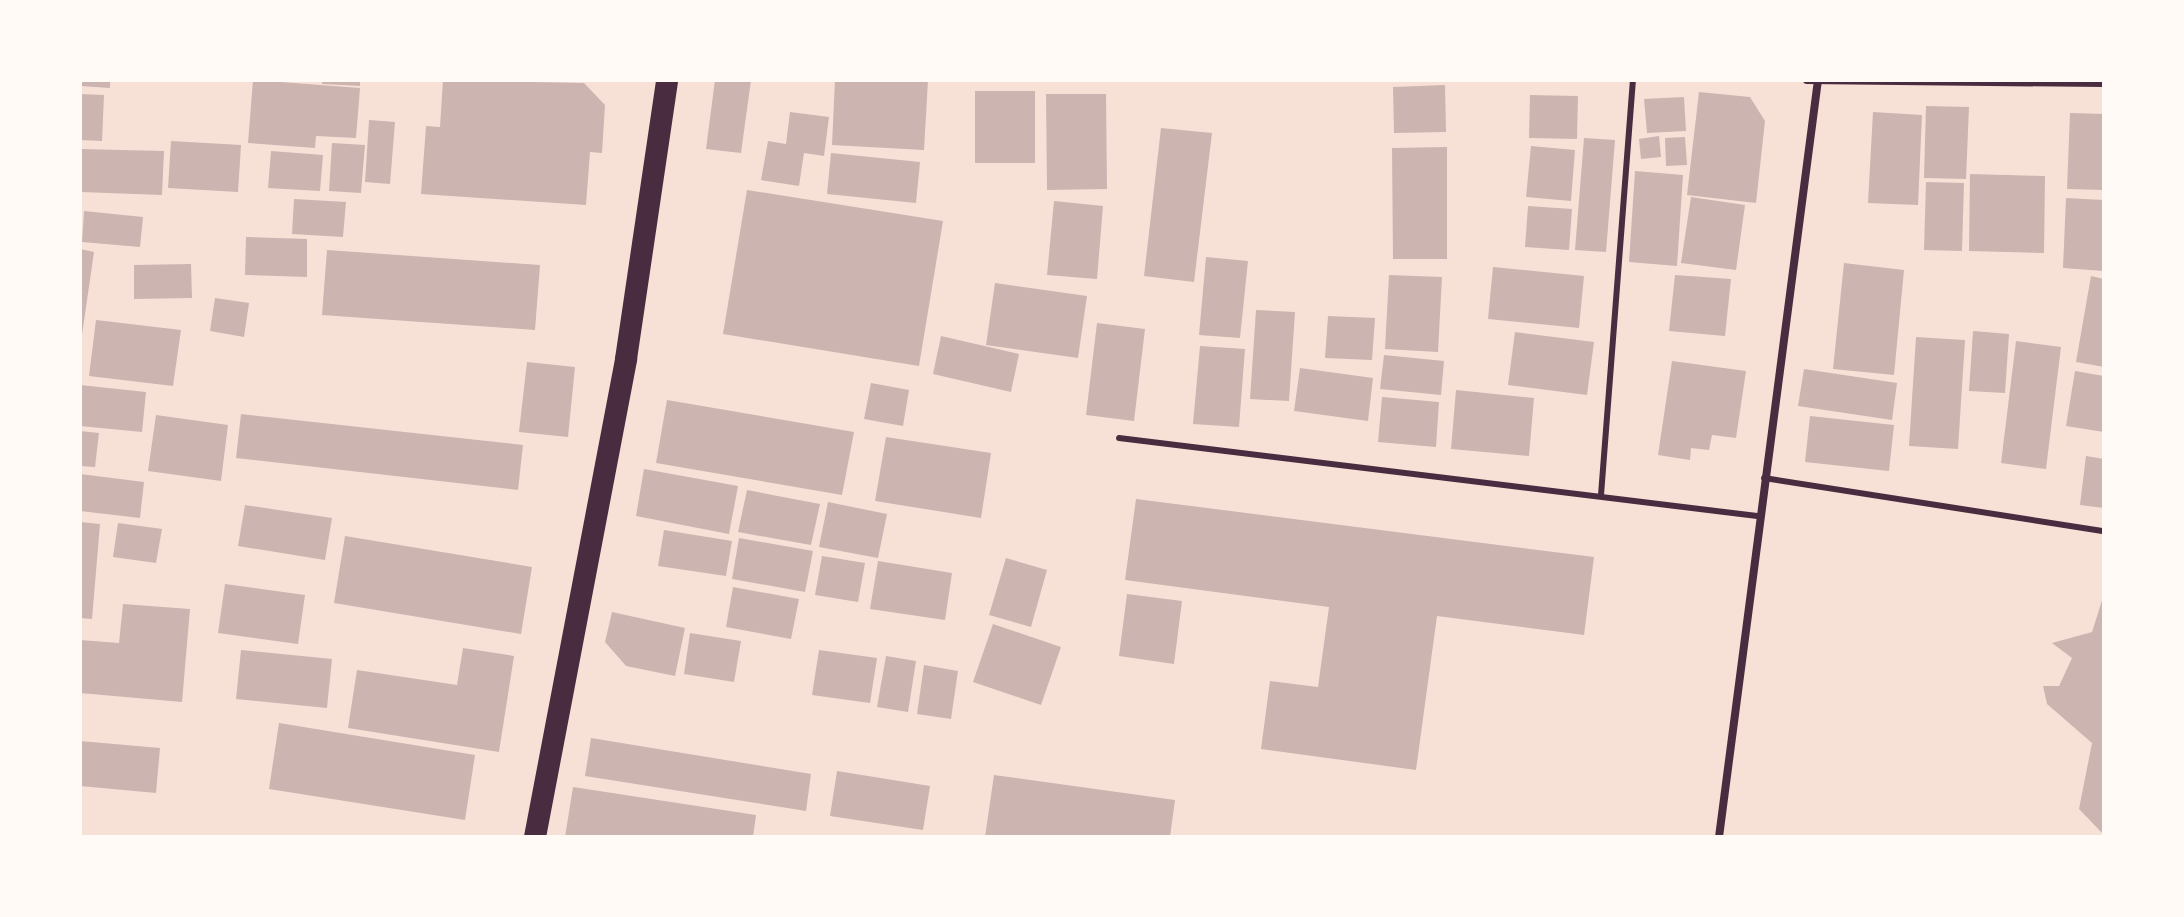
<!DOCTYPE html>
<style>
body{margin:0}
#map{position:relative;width:2184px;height:917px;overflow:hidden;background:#f7e1d7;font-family:"Golos Text",sans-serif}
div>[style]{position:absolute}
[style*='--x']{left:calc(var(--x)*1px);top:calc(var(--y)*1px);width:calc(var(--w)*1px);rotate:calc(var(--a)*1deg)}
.building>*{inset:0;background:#ccb4b1}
.service>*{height:6px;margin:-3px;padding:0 3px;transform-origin:3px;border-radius:3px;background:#4a2c40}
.minor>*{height:8px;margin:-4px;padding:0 4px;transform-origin:4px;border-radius:4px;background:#4a2c40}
.trunk>*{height:22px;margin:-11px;padding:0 11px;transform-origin:11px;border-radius:11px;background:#4a2c40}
span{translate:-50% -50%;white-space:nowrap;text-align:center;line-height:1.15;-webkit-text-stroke:6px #fffaf5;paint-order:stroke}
.frame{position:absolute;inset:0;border:82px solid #fffaf5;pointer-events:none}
</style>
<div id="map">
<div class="building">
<i style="clip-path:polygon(80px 80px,110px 80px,110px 88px,80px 86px)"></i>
<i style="clip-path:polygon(253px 80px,360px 88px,356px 138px,316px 136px,315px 148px,248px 143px)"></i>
<i style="clip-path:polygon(323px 80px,360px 80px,360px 86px,322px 84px)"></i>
<i style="clip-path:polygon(443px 80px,584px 83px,605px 105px,602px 153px,590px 152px,586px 205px,421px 194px,426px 126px,440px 127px)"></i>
<i style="clip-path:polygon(715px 80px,751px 80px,741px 153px,706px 149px)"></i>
<i style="clip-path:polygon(835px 80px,928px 80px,924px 150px,832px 145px)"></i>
<i style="clip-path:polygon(1445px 85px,1446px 132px,1394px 133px,1393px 87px)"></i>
<i style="clip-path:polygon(975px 91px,1035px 91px,1035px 163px,975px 163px)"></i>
<i style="clip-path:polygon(1699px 92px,1750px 97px,1765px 121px,1756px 203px,1687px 195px)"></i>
<i style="clip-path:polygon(80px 94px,104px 95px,102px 141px,80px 140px)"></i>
<i style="clip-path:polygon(1046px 94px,1106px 94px,1107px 189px,1047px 190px)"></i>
<i style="clip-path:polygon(1530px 95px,1578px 96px,1577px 139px,1529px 138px)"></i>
<i style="clip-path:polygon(1684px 97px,1686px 131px,1647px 133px,1644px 99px)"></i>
<i style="clip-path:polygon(1926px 106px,1969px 107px,1966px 179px,1924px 178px)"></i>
<i style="clip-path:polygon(790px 112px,829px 117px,824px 156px,804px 153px,799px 186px,761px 180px,768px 141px,786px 144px)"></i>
<i style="clip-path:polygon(1873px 112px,1922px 115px,1918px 205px,1868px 203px)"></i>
<i style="clip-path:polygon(2070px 113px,2104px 114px,2104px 190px,2067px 189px)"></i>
<i style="clip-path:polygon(369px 120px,395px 122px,390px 184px,365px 182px)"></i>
<i style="clip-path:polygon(1161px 128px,1212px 133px,1194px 282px,1144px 276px)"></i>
<i style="clip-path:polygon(1659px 136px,1661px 157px,1641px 159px,1639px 139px)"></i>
<i style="clip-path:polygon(1685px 137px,1687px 165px,1666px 166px,1665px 138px)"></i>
<i style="clip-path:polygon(1584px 138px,1615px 140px,1606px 252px,1575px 250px)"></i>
<i style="clip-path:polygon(171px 141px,241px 145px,238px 192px,168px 188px)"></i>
<i style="clip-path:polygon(332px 143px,365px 145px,361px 193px,329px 191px)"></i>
<i style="clip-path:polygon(1531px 146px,1575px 150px,1571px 201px,1526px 197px)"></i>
<i style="clip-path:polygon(1447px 147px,1447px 259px,1393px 259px,1392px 148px)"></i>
<i style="clip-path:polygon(80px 149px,164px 151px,162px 195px,80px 192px)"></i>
<i style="clip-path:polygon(271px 151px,323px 155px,320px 191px,268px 188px)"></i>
<i style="clip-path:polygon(831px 153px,920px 162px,916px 203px,827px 194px)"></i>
<i style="clip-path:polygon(1635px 171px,1683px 175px,1677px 266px,1629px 262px)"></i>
<i style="clip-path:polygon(1970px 174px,2045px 176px,2044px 253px,1969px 251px)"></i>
<i style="clip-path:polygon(1926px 182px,1964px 183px,1962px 251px,1924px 250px)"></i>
<i style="clip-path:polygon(747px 190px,943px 221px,919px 366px,723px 334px)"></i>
<i style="clip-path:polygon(1691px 197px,1745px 205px,1736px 270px,1681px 263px)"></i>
<i style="clip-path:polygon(2066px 198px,2104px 200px,2104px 271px,2063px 268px)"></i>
<i style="clip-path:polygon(294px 199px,346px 202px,343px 237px,292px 234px)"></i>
<i style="clip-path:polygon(1054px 201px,1103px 206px,1097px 279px,1047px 275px)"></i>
<i style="clip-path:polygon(1528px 206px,1572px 209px,1569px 250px,1525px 247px)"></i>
<i style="clip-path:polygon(84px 211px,143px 217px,140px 247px,82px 242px)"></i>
<i style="clip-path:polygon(246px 237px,307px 239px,307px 277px,245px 275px)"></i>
<i style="clip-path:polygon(80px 249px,94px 252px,82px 335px,80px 335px)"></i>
<i style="clip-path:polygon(327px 250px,540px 265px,535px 330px,322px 315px)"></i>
<i style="clip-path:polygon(1206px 257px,1248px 261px,1240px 338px,1199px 335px)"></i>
<i style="clip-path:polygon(1844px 263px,1904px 270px,1894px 375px,1833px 369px)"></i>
<i style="clip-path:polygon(191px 264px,192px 298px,134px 299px,134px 265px)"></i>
<i style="clip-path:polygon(1493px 267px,1584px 276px,1579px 328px,1488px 319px)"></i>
<i style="clip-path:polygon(1389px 275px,1442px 277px,1438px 352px,1385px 349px)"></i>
<i style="clip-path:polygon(1675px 275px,1731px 279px,1725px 336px,1669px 331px)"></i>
<i style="clip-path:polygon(2091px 276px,2104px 279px,2104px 367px,2076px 362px)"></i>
<i style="clip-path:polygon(995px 283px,1087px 296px,1078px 358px,986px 345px)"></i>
<i style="clip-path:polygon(215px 298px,249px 303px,244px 337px,210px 331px)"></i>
<i style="clip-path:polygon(1256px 310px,1295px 312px,1289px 401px,1250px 399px)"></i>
<i style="clip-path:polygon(1328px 316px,1375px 318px,1372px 360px,1325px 358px)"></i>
<i style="clip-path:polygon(96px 320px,181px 330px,173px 386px,89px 376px)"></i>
<i style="clip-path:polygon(1097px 323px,1145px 329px,1134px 421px,1086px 415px)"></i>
<i style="clip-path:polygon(1973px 331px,2009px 334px,2005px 393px,1969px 391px)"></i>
<i style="clip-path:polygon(1515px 332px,1594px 342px,1587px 395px,1508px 385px)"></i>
<i style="clip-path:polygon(941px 336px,1019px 354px,1011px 392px,933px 374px)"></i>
<i style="clip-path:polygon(1916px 337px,1965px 340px,1958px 449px,1909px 446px)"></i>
<i style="clip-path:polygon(2016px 341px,2061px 347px,2046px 469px,2001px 463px)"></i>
<i style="clip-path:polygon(1200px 346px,1245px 349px,1239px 427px,1193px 424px)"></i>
<i style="clip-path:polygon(1384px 355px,1444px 361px,1441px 395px,1380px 389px)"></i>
<i style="clip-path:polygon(1672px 361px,1746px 371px,1736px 438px,1712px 435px,1709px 450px,1691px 448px,1690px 460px,1658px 455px)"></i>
<i style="clip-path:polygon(527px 362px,575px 367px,568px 437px,519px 432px)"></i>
<i style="clip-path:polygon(1300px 368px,1373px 378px,1368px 421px,1294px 411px)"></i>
<i style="clip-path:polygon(1804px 369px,1897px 383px,1892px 420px,1798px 406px)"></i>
<i style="clip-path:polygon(2075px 371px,2104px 376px,2104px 432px,2066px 426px)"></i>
<i style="clip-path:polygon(871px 383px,909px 390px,903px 426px,864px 419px)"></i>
<i style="clip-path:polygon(80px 385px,146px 392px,142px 432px,80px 426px)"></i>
<i style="clip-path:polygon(1456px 390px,1534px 398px,1529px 456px,1451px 449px)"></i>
<i style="clip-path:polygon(1382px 397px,1439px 402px,1436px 447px,1378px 442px)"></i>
<i style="clip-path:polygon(667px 400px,854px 432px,842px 495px,656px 463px)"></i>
<i style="clip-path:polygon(241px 414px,523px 445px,518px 490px,236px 458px)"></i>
<i style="clip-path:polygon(156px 415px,228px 425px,221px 481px,148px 471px)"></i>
<i style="clip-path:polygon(1810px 416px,1894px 425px,1889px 471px,1805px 462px)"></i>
<i style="clip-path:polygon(80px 431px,99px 433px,95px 467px,80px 466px)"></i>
<i style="clip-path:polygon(886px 437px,991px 453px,981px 518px,875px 501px)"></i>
<i style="clip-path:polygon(2086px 456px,2104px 459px,2104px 508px,2080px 505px)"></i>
<i style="clip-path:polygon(644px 469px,738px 486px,729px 534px,636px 516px)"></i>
<i style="clip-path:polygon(80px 474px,144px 482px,140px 518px,80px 511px)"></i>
<i style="clip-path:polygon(747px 490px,820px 504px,811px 545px,738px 532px)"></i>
<i style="clip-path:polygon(1136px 499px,1594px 557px,1584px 635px,1437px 616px,1416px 770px,1261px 749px,1270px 681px,1318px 687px,1329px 607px,1125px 580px)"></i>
<i style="clip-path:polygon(828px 502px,887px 514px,878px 558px,819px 547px)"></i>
<i style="clip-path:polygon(245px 505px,332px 518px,325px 560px,238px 546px)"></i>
<i style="clip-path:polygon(80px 522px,100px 524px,92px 619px,80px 618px)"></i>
<i style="clip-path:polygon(118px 523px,162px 529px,156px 563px,113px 557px)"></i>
<i style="clip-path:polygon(664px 530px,732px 541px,726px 576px,658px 566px)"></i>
<i style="clip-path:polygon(345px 536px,532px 567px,521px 634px,334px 603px)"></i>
<i style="clip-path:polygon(739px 538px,813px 551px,805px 592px,732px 579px)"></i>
<i style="clip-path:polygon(822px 556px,865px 563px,858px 602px,815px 595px)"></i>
<i style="clip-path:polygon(1006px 558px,1047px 570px,1031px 627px,989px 615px)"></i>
<i style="clip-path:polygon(878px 561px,952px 573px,945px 620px,870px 609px)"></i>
<i style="clip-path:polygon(225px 584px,305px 595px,298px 644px,218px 633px)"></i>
<i style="clip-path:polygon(733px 587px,799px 599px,791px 639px,726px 627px)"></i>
<i style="clip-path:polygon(1127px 594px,1182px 601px,1174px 664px,1119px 656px)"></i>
<i style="clip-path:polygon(2104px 594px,2104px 835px,2079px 809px,2092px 743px,2047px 704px,2043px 686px,2059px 686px,2072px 658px,2052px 643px,2092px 632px)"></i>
<i style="clip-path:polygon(123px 604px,190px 609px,182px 702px,80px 693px,80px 640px,119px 643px)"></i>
<i style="clip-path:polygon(612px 612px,685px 628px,675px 676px,626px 666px,605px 642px)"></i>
<i style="clip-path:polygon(993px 624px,1061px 647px,1041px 705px,973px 682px)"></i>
<i style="clip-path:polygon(690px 633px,741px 641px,734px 682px,684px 674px)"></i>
<i style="clip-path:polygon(463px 648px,514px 656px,499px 752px,348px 728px,357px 670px,457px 685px)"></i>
<i style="clip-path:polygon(241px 650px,332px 659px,327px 708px,236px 699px)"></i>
<i style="clip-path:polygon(819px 650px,877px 658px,870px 703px,812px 695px)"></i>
<i style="clip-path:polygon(886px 656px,916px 661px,908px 712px,877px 707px)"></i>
<i style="clip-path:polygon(924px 665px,958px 671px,951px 719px,917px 714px)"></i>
<i style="clip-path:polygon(279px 723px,475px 755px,465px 820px,269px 789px)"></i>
<i style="clip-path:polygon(591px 738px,811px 774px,806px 811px,585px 776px)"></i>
<i style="clip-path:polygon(80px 741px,160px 748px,156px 793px,80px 786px)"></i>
<i style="clip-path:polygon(837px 771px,930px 786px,923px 830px,830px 816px)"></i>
<i style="clip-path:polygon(994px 775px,1175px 800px,1170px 837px,985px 837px)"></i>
<i style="clip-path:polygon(573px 787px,756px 815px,753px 837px,565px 837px)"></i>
</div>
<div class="service">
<i style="--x:1119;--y:438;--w:643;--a:6.97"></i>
<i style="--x:1764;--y:478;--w:344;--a:8.9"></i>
<i style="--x:1601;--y:495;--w:416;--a:-85.6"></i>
</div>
<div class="minor">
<i style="--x:1807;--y:80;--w:297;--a:0.6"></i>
<i style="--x:1719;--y:837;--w:763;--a:-82.55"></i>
</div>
<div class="trunk">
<i style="--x:535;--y:837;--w:487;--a:-79.2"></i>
<i style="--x:626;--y:359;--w:282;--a:-81.6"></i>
</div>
<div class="frame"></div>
</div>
